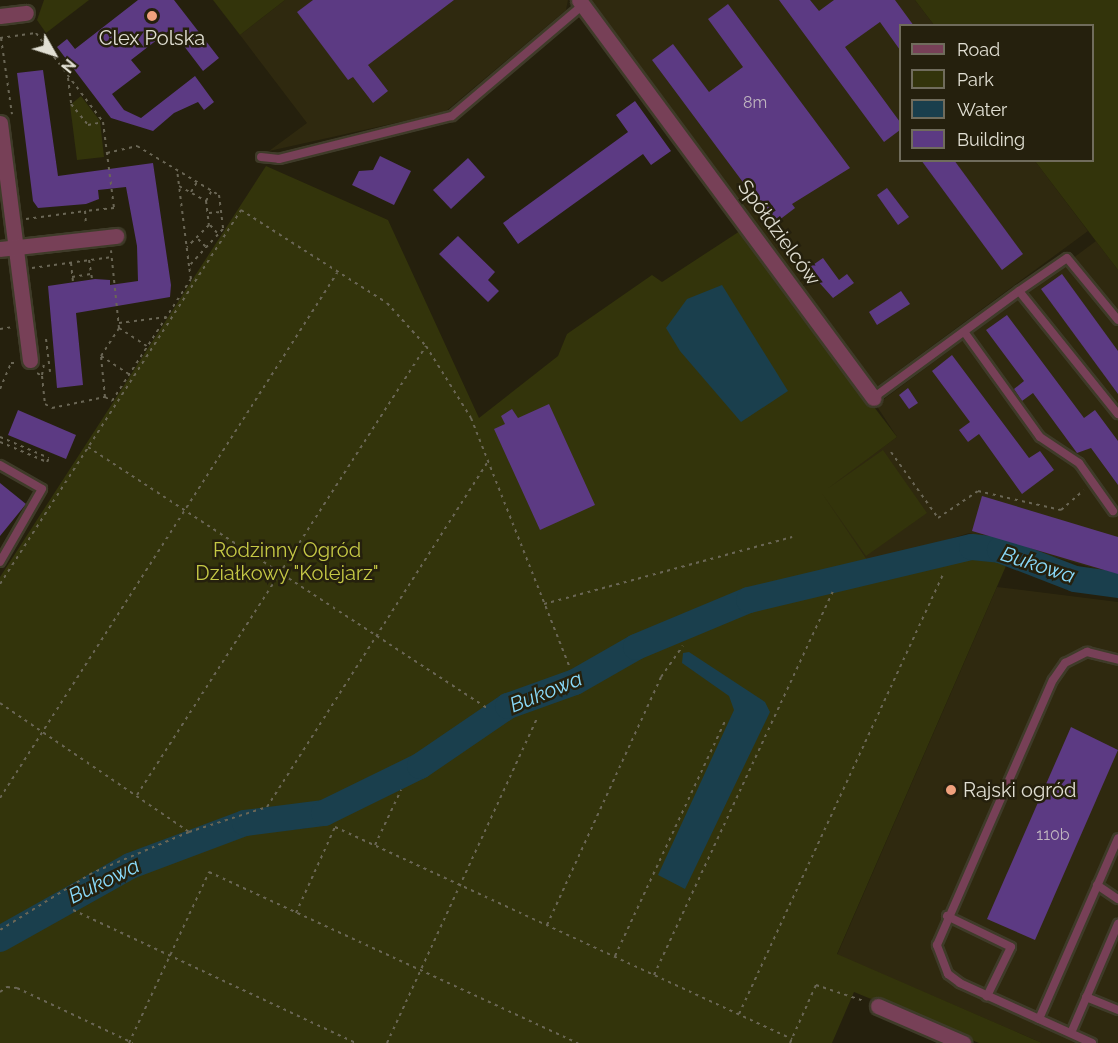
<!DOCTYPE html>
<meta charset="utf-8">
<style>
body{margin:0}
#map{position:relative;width:1118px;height:1043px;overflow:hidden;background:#25200d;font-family:Raleway,sans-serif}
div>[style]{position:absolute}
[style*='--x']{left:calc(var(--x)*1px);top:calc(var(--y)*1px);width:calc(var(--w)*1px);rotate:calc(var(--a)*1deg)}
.built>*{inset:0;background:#2f290f}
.green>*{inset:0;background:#33340b}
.water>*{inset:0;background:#1a3f4d}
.river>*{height:26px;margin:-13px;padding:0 13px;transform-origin:13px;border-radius:13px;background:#1a3f4d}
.building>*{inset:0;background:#5c3a83}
.path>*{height:2px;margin-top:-1px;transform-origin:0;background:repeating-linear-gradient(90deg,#6a6655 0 3px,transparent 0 7.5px)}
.roads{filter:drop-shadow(2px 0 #3f3b29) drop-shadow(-2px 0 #3f3b29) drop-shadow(0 2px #3f3b29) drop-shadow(0 -2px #3f3b29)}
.lane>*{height:8px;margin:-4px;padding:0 4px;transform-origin:4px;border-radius:4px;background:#774057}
.street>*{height:15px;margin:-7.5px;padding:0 7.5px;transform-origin:7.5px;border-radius:7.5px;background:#774057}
.dots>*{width:16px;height:16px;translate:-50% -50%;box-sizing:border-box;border:3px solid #25200d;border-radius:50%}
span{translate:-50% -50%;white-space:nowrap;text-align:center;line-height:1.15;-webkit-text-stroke:5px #25200d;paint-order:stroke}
.number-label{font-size:16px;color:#c0b6bf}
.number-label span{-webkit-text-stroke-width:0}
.poi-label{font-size:20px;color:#e1dfd3}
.left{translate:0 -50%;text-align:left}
.street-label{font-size:20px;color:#e1dfd3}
.park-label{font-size:20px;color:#c5c845}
.water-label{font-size:21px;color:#89d9f9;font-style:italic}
.legend{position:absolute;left:899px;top:24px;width:195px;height:138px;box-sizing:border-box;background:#25200d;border:2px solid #706c5c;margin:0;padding:8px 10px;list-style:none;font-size:18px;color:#e1dfd3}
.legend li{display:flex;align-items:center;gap:12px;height:30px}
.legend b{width:30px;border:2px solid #706c5c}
.north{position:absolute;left:24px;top:24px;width:60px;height:60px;-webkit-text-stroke:4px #25200d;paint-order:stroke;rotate:129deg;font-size:16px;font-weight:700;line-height:24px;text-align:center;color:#e1dfd3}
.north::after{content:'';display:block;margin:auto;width:21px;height:27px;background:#e1dfd3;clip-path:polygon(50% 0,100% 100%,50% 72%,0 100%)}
</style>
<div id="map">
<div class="built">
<i style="clip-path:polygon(285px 0,568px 0,566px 10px,445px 112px,269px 151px,307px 123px,240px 35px)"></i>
<i style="clip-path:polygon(590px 0,915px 0,934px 25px,900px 26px,900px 160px,1035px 161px,1088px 231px,875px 388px)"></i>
<i style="clip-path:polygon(1096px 241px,1118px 270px,1118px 575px,969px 533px,870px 564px,820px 493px,897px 437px,876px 405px)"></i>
<i style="clip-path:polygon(997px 587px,1118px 602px,1118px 1043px,1042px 1043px,837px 955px)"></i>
</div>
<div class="green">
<i style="clip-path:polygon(44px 0,89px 0,46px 33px,37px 20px)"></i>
<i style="clip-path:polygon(213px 0,285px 0,240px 35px)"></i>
<i style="clip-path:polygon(915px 0,1118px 0,1118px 270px,1035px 161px,1092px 160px,1092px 26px,934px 25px)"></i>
<i style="clip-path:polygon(81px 96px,100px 121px,104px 157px,77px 160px,70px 105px)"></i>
<i style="clip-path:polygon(266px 166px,388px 220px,479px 418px,558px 356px,567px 334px,652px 275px,662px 282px,740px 231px,897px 437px,827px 489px,883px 450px,927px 513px,866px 556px,821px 492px,870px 564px,735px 599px,647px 637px,578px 675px,503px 703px,428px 753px,331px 801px,217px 828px,108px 869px,0 933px,0 577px)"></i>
<i style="clip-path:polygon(965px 553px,1009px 559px,837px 954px,1042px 1043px,979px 1043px,854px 992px,832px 1043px,0 1043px,0 949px,111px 883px,251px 834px,307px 828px,439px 765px,522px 709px,590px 682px,625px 660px,735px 613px)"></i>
</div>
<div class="water">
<i style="clip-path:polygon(722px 285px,788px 391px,741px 422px,680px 351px,666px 328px,687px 299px)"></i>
<i style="clip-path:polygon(689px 652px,765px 702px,770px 712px,685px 889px,658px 875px,734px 710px,729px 696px,682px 663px,683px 653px)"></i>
</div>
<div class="river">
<i style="--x:0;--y:939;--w:149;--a:-29.3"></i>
<i style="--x:130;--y:866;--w:123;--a:-20.5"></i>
<i style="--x:245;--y:823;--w:80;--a:-7.2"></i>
<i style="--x:324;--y:813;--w:107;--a:-26.1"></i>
<i style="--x:420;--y:766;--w:107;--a:-34.3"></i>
<i style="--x:508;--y:706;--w:71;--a:-19.7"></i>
<i style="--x:575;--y:682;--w:70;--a:-29.8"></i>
<i style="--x:636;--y:647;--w:122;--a:-22.6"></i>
<i style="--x:749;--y:600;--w:229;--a:-13.4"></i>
<i style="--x:972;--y:547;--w:28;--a:6"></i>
<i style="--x:1000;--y:550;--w:80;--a:21.1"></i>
<i style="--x:1075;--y:579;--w:43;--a:7.9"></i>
</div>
<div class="building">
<i style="clip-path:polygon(138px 0,174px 0,219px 58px,203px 71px,171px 29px,131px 60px,141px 72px,112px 94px,124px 110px,141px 118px,195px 76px,214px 102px,204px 110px,198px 102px,174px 113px,153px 131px,111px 118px,57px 47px,67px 39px,75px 49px)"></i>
<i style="clip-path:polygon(313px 0,454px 0,368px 65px,388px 91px,373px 103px,353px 77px,348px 80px,297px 12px)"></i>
<i style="clip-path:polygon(779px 0,810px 0,819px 11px,834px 0,895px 0,914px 26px,900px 26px,900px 50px,880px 22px,845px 47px,900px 122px,900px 130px,884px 142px)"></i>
<i style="clip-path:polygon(728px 4px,850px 168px,792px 204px,795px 208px,774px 224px,652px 60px,673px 44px,709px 92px,743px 67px,708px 19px)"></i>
<i style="clip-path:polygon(43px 70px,58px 176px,153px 163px,171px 285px,170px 297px,76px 313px,83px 385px,57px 388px,48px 286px,95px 279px,110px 280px,110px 285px,138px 281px,137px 246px,126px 187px,98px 190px,99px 199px,86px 204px,38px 208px,33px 201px,17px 73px)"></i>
<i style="clip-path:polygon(635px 101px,671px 151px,651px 165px,643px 154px,518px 244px,503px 223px,628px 132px,616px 115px)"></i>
<i style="clip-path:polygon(380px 156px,411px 171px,394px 205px,352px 185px,359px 171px,373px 170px)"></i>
<i style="clip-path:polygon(468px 158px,485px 177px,451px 209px,433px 190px)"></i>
<i style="clip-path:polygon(921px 160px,954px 160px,1023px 254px,1002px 270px)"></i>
<i style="clip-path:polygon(887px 188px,909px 217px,898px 225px,877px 195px)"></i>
<i style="clip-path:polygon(458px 236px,495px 272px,488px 280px,499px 291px,488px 302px,439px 254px)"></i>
<i style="clip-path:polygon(823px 258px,839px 280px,847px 274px,854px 283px,833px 298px,807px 269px)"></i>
<i style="clip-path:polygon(1062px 274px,1118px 351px,1118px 394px,1041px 289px)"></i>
<i style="clip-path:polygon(901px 291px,910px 304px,877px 325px,869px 312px)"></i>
<i style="clip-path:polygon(1007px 315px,1084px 418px,1095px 410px,1118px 441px,1118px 485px,1091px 448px,1077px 453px,1033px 393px,1022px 401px,1014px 389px,1024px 381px,986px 330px)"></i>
<i style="clip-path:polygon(952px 355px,1029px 458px,1040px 451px,1054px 470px,1022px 494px,979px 434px,968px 442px,959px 430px,970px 422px,932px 371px)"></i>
<i style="clip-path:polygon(908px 388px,918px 403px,909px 409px,899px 395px)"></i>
<i style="clip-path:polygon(549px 404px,595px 505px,540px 530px,494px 429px,505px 424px,501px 416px,512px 409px,518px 418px)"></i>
<i style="clip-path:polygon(18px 410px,76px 435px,66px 459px,8px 435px)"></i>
<i style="clip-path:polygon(0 483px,26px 504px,0 536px)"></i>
<i style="clip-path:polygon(982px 496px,1118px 537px,1118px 574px,972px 531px)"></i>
<i style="clip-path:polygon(1071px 727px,1118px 750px,1035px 940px,987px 919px)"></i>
</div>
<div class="path">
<i style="--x:0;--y:38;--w:36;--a:-8"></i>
<i style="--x:36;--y:33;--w:111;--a:53"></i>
<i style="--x:103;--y:122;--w:87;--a:82.7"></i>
<i style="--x:114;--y:208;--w:29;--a:174"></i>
<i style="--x:85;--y:211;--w:14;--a:86"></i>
<i style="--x:1;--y:38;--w:77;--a:81.8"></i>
<i style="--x:68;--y:78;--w:26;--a:83"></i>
<i style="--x:71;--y:104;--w:27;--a:51"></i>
<i style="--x:88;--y:125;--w:15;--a:-11"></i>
<i style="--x:107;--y:153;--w:31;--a:-13"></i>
<i style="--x:137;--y:146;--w:96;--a:30.9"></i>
<i style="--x:219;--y:195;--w:34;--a:83"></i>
<i style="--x:223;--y:229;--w:50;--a:132.6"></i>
<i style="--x:189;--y:266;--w:97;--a:-97.1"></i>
<i style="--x:179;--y:186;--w:31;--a:29"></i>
<i style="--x:206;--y:201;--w:24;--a:83"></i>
<i style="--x:209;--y:225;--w:31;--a:135"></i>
<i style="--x:191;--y:192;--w:12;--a:-59"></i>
<i style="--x:206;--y:201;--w:13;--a:-61"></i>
<i style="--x:209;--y:213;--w:12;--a:-5"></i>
<i style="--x:26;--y:219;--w:60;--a:-7.7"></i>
<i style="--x:210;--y:225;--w:12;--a:48"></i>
<i style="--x:198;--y:239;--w:11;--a:45"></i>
<i style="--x:89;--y:260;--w:19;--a:81"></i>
<i style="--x:71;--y:263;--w:18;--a:84"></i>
<i style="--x:32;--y:268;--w:81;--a:-7.8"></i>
<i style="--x:72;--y:277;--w:19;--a:-9"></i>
<i style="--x:119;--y:323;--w:48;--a:-7.1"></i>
<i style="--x:119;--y:328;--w:33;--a:33"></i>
<i style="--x:0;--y:329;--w:12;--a:-9"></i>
<i style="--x:46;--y:339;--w:33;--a:83"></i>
<i style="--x:101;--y:356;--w:33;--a:33"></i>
<i style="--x:37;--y:373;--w:6;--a:31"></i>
<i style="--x:42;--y:376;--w:28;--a:84"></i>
<i style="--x:45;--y:404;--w:8;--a:30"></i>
<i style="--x:52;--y:408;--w:54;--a:-11.7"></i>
<i style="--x:105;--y:397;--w:41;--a:-95.6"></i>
<i style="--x:101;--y:356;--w:33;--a:-57"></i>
<i style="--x:119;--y:328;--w:78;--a:-95.9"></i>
<i style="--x:42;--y:375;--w:11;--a:-80"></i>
<i style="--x:0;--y:389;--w:28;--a:-67"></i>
<i style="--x:11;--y:363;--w:5;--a:0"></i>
<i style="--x:105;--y:397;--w:8;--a:30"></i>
<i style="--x:112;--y:401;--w:145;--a:-57.1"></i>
<i style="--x:191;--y:279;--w:13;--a:-99"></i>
<i style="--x:0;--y:437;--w:53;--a:23.2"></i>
<i style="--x:0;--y:442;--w:51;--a:23.1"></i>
<i style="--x:47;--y:462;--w:7;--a:-63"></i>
<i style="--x:88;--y:447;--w:477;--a:33.2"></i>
<i style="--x:891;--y:452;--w:81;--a:54.5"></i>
<i style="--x:938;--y:518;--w:48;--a:-34"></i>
<i style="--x:978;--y:491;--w:85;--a:12.9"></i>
<i style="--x:1061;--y:510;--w:30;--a:-41"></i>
<i style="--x:0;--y:584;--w:445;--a:-57.2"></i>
<i style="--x:241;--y:210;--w:173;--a:32.5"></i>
<i style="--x:387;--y:303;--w:58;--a:47.8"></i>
<i style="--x:426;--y:346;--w:85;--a:58"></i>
<i style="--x:471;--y:418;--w:269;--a:68.4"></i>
<i style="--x:544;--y:604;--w:257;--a:-15.1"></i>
<i style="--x:0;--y:703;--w:229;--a:34.3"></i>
<i style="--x:189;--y:832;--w:105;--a:157.1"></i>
<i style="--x:92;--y:873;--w:108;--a:148.2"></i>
<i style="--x:137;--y:795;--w:534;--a:-57.23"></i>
<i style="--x:0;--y:798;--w:624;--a:-57.3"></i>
<i style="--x:189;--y:832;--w:82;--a:-17.8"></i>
<i style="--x:267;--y:807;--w:410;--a:-57.4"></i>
<i style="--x:375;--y:845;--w:61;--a:-64.7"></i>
<i style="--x:73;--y:910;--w:313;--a:25.2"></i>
<i style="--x:296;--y:913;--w:94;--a:-65.6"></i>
<i style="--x:335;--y:827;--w:504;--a:24.89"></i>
<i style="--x:547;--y:925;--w:273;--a:-65.3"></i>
<i style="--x:661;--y:677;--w:38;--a:-55"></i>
<i style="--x:615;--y:956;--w:259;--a:-64.9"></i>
<i style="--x:654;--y:975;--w:423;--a:-65"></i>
<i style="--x:0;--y:992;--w:9;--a:-36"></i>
<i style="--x:7;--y:987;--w:10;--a:6"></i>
<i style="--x:17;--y:988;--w:128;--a:25.4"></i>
<i style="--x:739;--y:1014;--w:486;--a:-65.1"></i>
<i style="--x:129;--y:1043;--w:189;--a:-64.9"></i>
<i style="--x:209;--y:872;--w:407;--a:24.9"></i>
<i style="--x:387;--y:1043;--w:358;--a:-65.2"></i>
<i style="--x:790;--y:1043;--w:64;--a:-65.9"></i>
<i style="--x:816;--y:985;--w:51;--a:18.4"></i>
</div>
<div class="roads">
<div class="lane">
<i style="--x:261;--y:157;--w:18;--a:6"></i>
<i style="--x:279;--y:159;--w:178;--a:-14"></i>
<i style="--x:452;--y:116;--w:172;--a:-40.3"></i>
<i style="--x:1019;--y:291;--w:58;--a:-34.5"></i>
<i style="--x:1067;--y:258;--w:80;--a:50.6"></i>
<i style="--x:965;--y:333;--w:128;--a:54.2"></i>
<i style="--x:1040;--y:437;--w:47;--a:33.7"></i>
<i style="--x:1079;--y:463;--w:59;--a:54.7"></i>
<i style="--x:873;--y:398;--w:181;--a:-36.2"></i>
<i style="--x:1019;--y:291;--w:158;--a:51.2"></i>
<i style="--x:0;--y:465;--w:48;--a:29.7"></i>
<i style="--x:42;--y:489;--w:84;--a:119.9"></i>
<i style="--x:1097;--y:885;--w:25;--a:34"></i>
<i style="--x:947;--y:916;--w:71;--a:25.8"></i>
<i style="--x:1011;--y:947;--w:55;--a:116.1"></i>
<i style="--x:1086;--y:997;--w:35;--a:22"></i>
<i style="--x:1039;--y:1019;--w:197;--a:-66.4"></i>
<i style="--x:1071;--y:1033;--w:119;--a:-66.7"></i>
<i style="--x:1092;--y:1043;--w:145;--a:-155.6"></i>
<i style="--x:960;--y:983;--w:15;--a:-143"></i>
<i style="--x:948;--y:974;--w:31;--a:-111"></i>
<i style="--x:937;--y:945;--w:289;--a:-66.4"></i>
<i style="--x:1053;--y:680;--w:21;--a:-55"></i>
<i style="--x:1065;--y:663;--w:25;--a:-27"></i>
<i style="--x:1087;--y:652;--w:32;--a:14"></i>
</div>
<div class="street">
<i style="--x:579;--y:0;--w:495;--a:53.5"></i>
<i style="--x:0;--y:16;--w:26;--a:-7"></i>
<i style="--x:0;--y:123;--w:239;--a:82.8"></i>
<i style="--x:0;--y:249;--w:117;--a:-6.4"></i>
<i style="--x:878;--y:1006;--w:93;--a:23.5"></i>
</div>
</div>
<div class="dots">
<i style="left:152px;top:16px;background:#f1a17d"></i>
<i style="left:951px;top:790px;background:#f1a17d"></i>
</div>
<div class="number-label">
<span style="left:755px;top:103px">8m</span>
<span style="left:1053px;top:835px">110b</span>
</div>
<div class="poi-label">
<span style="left:152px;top:38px">Clex Polska</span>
<span class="left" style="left:963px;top:790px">Rajski ogród</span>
</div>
<div class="street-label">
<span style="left:779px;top:233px;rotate:54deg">Spółdzielców</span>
</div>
<div class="park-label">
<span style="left:287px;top:562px">Rodzinny Ogród<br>Działkowy "Kolejarz"</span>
</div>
<div class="water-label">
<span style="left:1038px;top:565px;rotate:18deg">Bukowa</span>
<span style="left:546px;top:692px;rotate:-22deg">Bukowa</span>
<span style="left:104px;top:881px;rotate:-26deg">Bukowa</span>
</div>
<ul class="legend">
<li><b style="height:8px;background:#774057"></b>Road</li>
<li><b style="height:16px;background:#33340b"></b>Park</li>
<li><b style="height:16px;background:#1a3f4d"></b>Water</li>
<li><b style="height:16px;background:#5c3a83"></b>Building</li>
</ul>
<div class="north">N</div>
</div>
